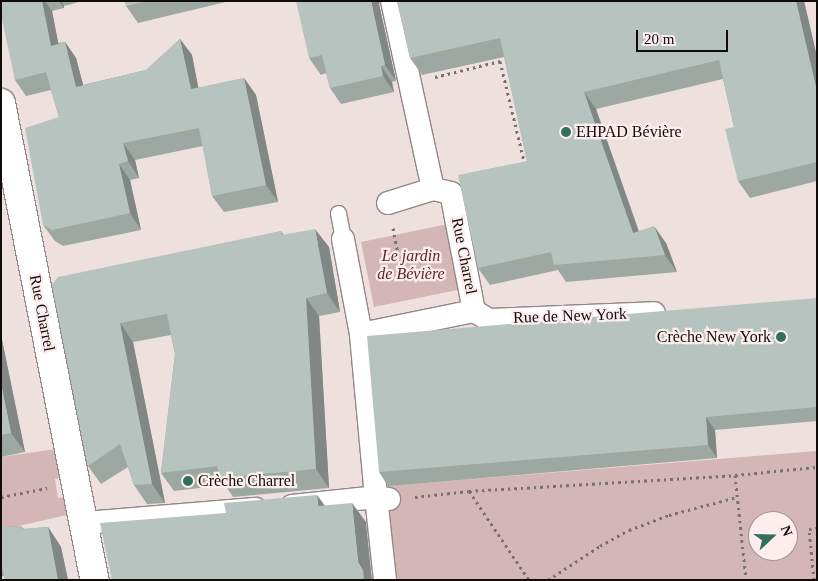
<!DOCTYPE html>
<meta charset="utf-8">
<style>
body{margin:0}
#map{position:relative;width:818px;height:581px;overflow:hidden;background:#efe0e0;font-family:"Times New Roman",serif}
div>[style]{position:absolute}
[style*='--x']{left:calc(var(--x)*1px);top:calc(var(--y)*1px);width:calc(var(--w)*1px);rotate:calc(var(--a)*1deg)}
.green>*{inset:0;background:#d4b6b6}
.path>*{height:3px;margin-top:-1.5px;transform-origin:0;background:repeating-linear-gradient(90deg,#7a7070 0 2.5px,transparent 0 6.5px)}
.roads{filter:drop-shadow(1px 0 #948686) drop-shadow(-1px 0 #948686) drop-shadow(0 1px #948686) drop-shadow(0 -1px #948686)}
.service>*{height:15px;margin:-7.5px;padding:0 7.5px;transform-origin:7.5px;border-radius:7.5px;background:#fff}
.pedestrian>*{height:22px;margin:-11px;padding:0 11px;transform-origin:11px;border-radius:11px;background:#fff}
.minor>*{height:28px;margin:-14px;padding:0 14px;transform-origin:14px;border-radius:14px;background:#fff}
.wall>*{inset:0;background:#9da8a3}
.shaded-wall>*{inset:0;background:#7f8885}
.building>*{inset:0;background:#b6c3be}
.dots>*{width:14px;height:14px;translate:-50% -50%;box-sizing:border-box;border:2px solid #fdeded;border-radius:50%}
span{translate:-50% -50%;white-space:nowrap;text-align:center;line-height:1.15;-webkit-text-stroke:4.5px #fdeded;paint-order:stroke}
.poi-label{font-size:16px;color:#110c0c}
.left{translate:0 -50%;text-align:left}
.right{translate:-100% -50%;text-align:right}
.park-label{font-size:16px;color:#5e2428;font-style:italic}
.street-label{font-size:16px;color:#110c0c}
.frame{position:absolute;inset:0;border:2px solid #110c0c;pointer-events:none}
.north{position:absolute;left:748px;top:511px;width:50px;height:50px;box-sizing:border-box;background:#fdeded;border:1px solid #9f9393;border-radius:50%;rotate:69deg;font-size:14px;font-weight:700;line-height:20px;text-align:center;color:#110c0c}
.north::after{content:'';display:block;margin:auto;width:18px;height:22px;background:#32705c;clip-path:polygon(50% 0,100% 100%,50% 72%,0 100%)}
.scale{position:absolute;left:636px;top:30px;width:92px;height:22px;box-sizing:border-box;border:2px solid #110c0c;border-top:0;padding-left:6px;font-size:15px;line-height:18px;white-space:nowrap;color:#110c0c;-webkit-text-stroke:4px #fdeded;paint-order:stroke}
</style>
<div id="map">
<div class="green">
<i style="clip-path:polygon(448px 224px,462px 289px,374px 307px,361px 242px)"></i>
<i style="clip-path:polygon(56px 449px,61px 478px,55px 479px,58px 498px,65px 497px,67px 515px,1px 530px,1px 457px)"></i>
<i style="clip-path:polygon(evenodd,817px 451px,817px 580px,395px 580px,388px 486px,817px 451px,758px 521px,788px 521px,788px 551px,758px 551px,758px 521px)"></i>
</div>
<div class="path">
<i style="--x:435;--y:77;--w:67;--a:-13.8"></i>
<i style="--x:500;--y:61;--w:107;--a:76.5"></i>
<i style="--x:393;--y:228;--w:36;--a:79"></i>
<i style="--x:735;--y:475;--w:106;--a:84"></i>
<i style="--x:469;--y:491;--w:107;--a:56"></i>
<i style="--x:1;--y:497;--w:47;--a:-11.1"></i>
<i style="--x:415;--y:497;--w:54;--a:-6.3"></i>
<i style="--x:469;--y:491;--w:266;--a:-3.4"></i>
<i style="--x:735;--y:475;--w:82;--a:-5.6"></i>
<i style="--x:548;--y:580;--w:62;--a:-33.2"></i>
<i style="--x:600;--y:546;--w:33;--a:-29"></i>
<i style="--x:629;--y:530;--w:43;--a:-20.6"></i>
<i style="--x:669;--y:515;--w:70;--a:-14.8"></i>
<i style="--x:814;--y:580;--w:51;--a:-95.6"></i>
<i style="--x:809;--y:529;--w:8;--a:-7"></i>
</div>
<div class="roads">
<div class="service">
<i style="--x:338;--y:213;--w:26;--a:79"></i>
</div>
<div class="pedestrian">
<i style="--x:388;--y:203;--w:47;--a:-17.3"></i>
<i style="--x:343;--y:239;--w:97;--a:79.3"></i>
<i style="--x:474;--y:311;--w:17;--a:31"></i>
<i style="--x:489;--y:320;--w:165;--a:-2.4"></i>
<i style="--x:389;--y:499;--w:13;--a:-171"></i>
<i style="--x:376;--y:497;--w:164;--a:-95.3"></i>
<i style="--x:361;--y:334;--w:115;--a:-11.5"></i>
<i style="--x:474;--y:311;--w:120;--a:-101"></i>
<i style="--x:451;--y:193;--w:18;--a:-167"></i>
<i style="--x:433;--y:189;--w:192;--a:-102.3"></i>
<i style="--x:292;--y:506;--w:84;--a:-6.1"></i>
<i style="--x:376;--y:497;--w:83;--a:83.8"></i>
<i style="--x:84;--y:523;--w:172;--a:-4.7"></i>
</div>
<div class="minor">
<i style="--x:1;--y:103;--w:486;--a:78.9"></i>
</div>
</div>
<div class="wall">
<i style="clip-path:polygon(1px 1px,83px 1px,64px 6px,64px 8px,52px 11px,58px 43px,65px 42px,76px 58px,83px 85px,146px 70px,180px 39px,192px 55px,198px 88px,244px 78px,256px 95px,278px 202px,224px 212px,212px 196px,203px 146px,135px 160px,139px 178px,130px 180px,141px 230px,63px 246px,55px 241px,43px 225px,59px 117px,51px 90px,26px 96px,15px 80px)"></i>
<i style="clip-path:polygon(125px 1px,230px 1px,138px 23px,126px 6px)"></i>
<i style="clip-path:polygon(397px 1px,804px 1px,817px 57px,817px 181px,750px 198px,738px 181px,734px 127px,723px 79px,596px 109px,639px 231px,666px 243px,677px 272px,566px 282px,558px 270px,490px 285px,478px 268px,527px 161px,504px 57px,422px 75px,410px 58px)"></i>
<i style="clip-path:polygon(379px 4px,396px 81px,392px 82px,394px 92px,341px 104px,330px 88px,326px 73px,321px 75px,309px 58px)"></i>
<i style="clip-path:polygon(281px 231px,284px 235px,329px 247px,340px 312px,319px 316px,329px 488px,233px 497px,225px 485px,174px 491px,161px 473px,175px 354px,171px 335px,133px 342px,165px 503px,147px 504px,134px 485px,128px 467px,101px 484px,88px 466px,52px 285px)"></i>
<i style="clip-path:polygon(817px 298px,817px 421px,715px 430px,717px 458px,390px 486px,388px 486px,379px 472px)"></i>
<i style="clip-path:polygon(1px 335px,25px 452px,1px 457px)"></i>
<i style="clip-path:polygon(21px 526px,24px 529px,48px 527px,61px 547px,68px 580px,5px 580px,4px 576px,1px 577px,1px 527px)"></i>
</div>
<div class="shaded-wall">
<i style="clip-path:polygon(42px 1px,45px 1px,52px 11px,62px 62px,51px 46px)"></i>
<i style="clip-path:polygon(59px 1px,61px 1px,64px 6px,64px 8px)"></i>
<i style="clip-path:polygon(371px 1px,380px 1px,379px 4px,396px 81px,385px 65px)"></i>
<i style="clip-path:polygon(796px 1px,804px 1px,817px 57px,817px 91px)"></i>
<i style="clip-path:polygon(180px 39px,192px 55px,202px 106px,191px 89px)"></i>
<i style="clip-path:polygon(65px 42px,76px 58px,88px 103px,76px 87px)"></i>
<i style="clip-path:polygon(381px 66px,392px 82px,394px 92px,383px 76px)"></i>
<i style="clip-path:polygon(244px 78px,256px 95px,278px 202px,266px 185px)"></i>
<i style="clip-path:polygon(584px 92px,596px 109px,645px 250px,633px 233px)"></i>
<i style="clip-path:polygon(123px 143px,135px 160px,139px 178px,128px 161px)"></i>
<i style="clip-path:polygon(119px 164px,130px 180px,141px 230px,130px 213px)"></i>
<i style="clip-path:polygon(654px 226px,666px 243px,677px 272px,665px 255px)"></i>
<i style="clip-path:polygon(315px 229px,329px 247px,340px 312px,327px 293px)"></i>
<i style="clip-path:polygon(306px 298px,319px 316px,329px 488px,316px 469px)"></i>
<i style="clip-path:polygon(120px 323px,133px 342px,165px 503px,152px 484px)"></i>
<i style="clip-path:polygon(1px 335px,25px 452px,11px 433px,1px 383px)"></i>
<i style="clip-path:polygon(706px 417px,715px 430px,717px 458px,708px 445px)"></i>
<i style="clip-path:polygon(317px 495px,331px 514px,318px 506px)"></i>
<i style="clip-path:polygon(352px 503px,366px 522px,372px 580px,364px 580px,358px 562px)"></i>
<i style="clip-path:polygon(48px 527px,61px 547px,68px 580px,58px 580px)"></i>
</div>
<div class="building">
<i style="clip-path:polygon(1px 1px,42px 1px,51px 46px,65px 42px,76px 87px,146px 70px,180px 39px,191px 89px,244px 78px,266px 185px,212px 196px,199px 128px,123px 143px,128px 161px,119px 164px,130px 213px,52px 230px,43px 225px,25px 128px,59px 117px,46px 72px,15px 80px,1px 15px)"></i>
<i style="clip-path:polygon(125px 1px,148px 1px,126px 6px)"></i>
<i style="clip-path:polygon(296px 1px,371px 1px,385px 65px,381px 66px,383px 76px,330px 88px,322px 55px,309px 58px)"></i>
<i style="clip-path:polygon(397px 1px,796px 1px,817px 91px,817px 162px,738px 181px,725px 129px,734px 127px,719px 60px,584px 92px,633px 233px,654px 226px,665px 255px,554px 265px,551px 252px,478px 268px,458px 175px,527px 161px,500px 38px,410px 58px)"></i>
<i style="clip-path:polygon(315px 229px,327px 293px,306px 298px,316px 469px,220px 478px,217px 466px,161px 473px,175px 354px,167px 314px,120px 323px,152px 484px,134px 485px,120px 444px,88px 466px,52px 285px,58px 277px,281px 231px,282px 235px)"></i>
<i style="clip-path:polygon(817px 298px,817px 407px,706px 417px,708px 445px,379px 472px,367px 336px)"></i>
<i style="clip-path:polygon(1px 383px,11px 433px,1px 435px)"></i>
<i style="clip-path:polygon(317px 495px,318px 506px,352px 503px,358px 562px,363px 570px,364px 580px,112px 580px,100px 523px,226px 513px,224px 503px)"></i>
<i style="clip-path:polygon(21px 526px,22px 529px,48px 527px,58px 580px,5px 580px,1px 563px,1px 527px)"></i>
</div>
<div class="dots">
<i style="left:566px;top:132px;background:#32705c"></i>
<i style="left:781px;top:337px;background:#32705c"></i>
<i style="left:188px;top:481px;background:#32705c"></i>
</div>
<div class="poi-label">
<span class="left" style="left:576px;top:132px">EHPAD Bévière</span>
<span class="right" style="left:771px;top:337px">Crèche New York</span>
<span class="left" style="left:198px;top:481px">Crèche Charrel</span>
</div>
<div class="park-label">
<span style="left:411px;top:265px">Le jardin<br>de Bévière</span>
</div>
<div class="street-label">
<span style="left:464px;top:256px;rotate:79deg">Rue Charrel</span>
<span style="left:42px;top:313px;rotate:79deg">Rue Charrel</span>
<span style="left:570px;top:316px;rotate:-2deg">Rue de New York</span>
</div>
<div class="frame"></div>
<div class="north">N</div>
<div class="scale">20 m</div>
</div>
